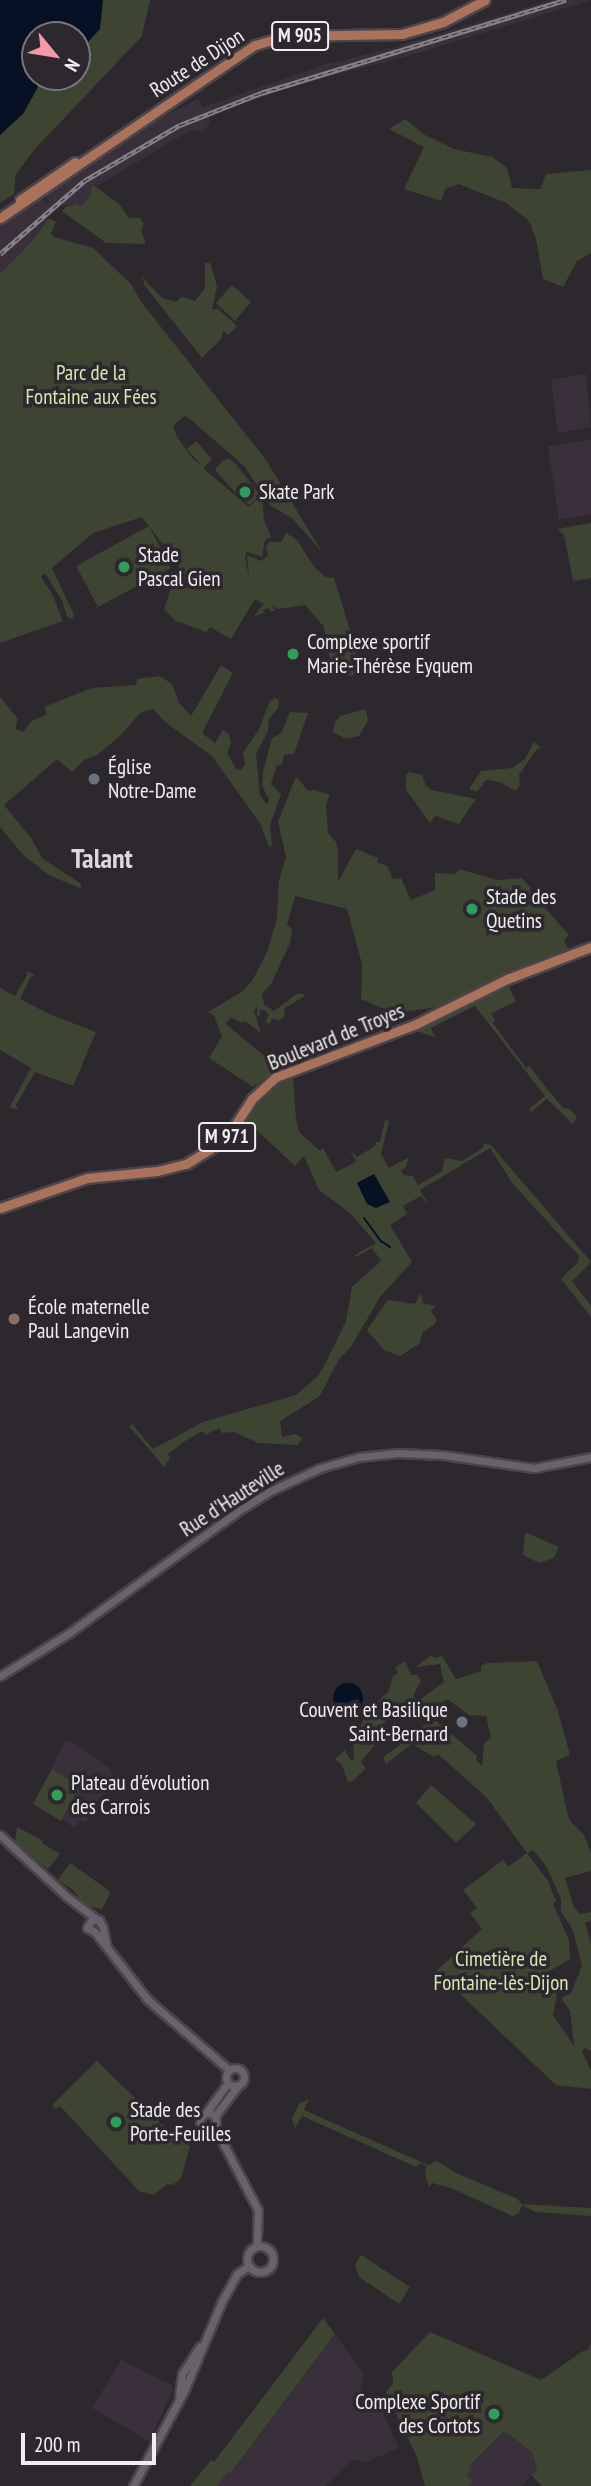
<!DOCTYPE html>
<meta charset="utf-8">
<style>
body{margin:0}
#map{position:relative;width:591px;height:2486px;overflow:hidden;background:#2d272e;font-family:"PT Sans Narrow",sans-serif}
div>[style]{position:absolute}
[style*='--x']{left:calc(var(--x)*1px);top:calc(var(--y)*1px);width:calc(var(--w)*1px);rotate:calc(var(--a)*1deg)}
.built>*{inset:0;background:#3a303c}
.green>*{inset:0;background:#3d4432}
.water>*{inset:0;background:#061126}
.round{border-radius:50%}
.stream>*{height:2px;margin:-1px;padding:0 1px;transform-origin:1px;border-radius:1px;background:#061126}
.roads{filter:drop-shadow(2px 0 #4a454b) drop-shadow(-2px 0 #4a454b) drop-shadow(0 2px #4a454b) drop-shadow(0 -2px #4a454b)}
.minor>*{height:7px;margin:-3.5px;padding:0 3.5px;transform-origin:3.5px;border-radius:3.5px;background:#69626a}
.minor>.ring{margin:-3.5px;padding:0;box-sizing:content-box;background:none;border:7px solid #69626a;border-radius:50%}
.major>*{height:9px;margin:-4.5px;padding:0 4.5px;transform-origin:4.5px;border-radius:4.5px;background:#aa725a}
.rail>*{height:4.5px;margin-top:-2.25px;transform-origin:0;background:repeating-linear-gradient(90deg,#2d272e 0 5px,#878288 0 10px);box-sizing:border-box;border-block:2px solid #878288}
.dots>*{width:19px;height:19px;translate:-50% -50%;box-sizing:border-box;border:4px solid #2d272e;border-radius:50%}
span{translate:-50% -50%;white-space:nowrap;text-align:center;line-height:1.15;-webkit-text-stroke:7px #2d272e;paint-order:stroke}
.shield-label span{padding:2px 5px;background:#2d272e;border:2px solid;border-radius:5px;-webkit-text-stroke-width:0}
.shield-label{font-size:19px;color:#f1edf2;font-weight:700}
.street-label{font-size:21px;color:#f1edf2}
.park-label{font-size:21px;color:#d4e8b0}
.poi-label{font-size:21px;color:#f1edf2}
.left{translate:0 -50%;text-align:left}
.right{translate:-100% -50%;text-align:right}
.district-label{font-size:28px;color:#ded7e0;font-weight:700}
.north{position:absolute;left:21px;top:21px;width:70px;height:70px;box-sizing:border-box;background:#2d272e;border:2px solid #7b767c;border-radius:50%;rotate:120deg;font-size:19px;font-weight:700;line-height:28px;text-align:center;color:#f1edf2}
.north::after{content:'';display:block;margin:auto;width:24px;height:32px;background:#f39aaa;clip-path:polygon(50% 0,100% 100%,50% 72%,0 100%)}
.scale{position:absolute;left:21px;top:2433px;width:135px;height:32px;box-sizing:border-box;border:4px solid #f1edf2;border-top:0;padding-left:9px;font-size:21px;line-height:24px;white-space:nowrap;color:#f1edf2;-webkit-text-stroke:5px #2d272e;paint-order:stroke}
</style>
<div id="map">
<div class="built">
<i style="clip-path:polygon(551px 0,591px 0,405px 57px,299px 84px,208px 116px,210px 123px,202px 132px,194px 130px,182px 135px,97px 186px,92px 184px,89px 198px,80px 207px,71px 204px,55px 207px,32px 241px,0 274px,0 222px,34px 201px,42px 199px,47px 205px,50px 202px,45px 196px,47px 192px,139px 129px,198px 99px,203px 107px,327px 64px,392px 48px)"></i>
<i style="clip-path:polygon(586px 374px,591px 427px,558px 433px,551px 380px)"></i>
<i style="clip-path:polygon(591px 439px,591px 514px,559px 520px,548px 446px)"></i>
<i style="clip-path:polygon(71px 1741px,111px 1769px,109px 1772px,114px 1775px,86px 1823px,80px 1820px,75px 1828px,62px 1820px,81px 1787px,51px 1769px,64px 1743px)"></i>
<i style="clip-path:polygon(335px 2334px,363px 2373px,361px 2387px,366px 2394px,375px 2396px,399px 2448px,366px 2462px,353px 2459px,326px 2486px,217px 2486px,228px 2472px,231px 2473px)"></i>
<i style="clip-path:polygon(121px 2360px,174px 2386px,150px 2442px,92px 2408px)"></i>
<i style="clip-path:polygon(504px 2431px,532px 2452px,537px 2470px,521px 2486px,469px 2486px,473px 2482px,467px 2475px,471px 2470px,469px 2466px)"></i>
</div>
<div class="green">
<i style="clip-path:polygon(evenodd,0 0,150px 0,142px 36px,35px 149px,16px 174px,14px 194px,0 203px,0 0,35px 35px,77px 35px,77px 77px,35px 77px,35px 35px)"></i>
<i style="clip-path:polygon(405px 119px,425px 135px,454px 149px,492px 157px,507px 168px,512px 188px,540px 189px,546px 174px,591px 170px,591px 253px,577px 261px,563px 287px,543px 279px,536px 239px,529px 221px,506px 203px,459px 184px,445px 189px,441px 201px,404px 189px,424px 147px,389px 129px)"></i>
<i style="clip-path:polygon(92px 184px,119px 204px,129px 218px,140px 218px,144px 224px,141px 230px,146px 244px,106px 243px,62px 211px,67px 206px,77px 204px,80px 207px,89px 198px)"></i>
<i style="clip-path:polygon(49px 218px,56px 222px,51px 234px,54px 237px,93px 248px,131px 284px,142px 303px,266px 460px,322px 552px,293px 519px,270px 505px,245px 467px,189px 418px,184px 416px,173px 426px,177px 437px,193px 459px,202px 466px,187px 449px,196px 441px,212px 459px,203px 468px,249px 507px,258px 498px,249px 505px,231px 488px,215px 470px,223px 460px,229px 459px,236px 464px,262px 498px,264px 520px,271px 537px,265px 540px,262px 557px,247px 552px,245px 556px,249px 578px,247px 555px,261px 561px,268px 555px,266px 548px,269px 542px,281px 542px,286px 533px,297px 540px,315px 568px,326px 577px,334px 578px,355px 647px,358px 675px,345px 676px,337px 673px,330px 659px,324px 627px,305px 605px,278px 609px,272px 605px,275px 610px,271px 612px,269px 608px,263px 610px,264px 613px,254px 616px,264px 604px,255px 599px,231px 639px,210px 627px,206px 632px,176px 621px,164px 609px,179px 565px,142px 517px,93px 533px,52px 568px,74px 615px,72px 619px,67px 617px,62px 601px,45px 573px,41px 577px,52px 594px,63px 621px,0 643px,0 274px,32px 241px)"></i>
<i style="clip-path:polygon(205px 263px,210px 263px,217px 286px,212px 309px,218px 309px,237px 326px,229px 335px,223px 331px,221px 339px,202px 358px,145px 286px,142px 277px,162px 298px,176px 302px,182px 297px,195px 301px,205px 288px)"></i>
<i style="clip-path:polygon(232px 285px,251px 302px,235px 321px,216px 303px)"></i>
<i style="clip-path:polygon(591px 523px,591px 578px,573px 581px,564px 535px,557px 529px)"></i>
<i style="clip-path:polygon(149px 526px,171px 568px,98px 607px,76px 566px)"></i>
<i style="clip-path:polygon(221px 665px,233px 673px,202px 733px,215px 743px,223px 730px,229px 734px,231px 743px,227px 753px,236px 769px,241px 770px,245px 764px,243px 753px,259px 729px,270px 701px,275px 698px,279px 700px,278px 708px,269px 719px,268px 731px,256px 754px,260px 795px,267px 805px,269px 799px,262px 785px,263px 772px,272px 738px,281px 733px,290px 712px,308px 713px,294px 754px,284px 755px,282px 765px,277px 765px,271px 784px,281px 794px,270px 825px,272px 845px,269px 847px,261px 825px,212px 756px,165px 722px,153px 709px,140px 713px,120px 736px,97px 755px,84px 760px,72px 772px,57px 759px,4px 805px,31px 838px,43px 859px,80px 883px,82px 889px,49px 875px,24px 856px,0 827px,0 697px,18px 719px,15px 729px,24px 732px,30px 722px,47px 714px,44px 707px,92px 688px,136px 685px,137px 679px,160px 676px,172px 684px,179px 703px,191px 716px)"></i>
<i style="clip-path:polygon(366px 709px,368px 721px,359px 736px,346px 739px,333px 732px,335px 722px,340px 716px)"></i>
<i style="clip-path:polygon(534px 742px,541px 748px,537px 749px,519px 775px,520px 785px,516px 791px,500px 782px,486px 780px,477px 792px,469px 789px,481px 771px,512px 768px,525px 759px)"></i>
<i style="clip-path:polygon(409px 772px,422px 775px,426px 786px,432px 790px,476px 799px,459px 824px,435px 816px,430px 823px,406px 790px,406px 775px)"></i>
<i style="clip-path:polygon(296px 776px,308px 791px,314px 790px,330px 795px,326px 805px,328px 833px,336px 842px,338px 851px,338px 882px,356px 849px,378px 858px,377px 862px,387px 866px,393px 879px,401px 878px,411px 900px,435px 890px,435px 873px,456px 874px,459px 869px,497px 880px,522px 878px,531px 888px,529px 890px,569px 935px,564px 941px,569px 950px,439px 1007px,408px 1011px,382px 1008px,361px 999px,362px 964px,347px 909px,295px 896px,287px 925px,292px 929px,290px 943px,271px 984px,262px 994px,264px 1004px,274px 1011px,298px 993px,306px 995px,285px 1008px,284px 1017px,279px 1021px,272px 1018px,270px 1024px,265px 1022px,269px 1015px,265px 1010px,260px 1010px,260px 1016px,257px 1016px,257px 1007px,254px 1011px,261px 1033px,245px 1021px,242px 1023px,225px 1015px,230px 1018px,226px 1024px,279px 1068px,253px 1087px,209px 1058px,222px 1036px,214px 1016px,208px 1012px,243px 991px,252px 981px,268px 950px,277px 918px,279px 880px,286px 857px,278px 822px)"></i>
<i style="clip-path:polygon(26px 971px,35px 975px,31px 977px,20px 999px,49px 1014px,96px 1032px,73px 1086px,35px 1072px,16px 1105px,18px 1109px,9px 1108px,31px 1068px,0 1050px,0 988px,15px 996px,27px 975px)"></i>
<i style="clip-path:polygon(517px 980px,509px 987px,516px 1001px,491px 1014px,495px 1020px,493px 1023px,526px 1068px,529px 1066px,563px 1108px,570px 1109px,577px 1117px,573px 1124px,547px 1099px,531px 1112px,529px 1109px,545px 1096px,475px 1006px,431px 1028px,435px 1037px,417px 1031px)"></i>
<i style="clip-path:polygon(293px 1077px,296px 1120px,300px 1133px,320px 1151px,323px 1148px,336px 1172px,356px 1162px,350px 1151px,357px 1157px,375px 1146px,376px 1142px,380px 1142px,385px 1120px,389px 1121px,381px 1154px,389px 1168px,409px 1157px,406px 1167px,401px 1171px,404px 1175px,413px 1176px,418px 1185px,442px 1171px,445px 1158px,462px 1161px,483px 1148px,484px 1143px,491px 1145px,591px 1262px,572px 1281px,591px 1306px,591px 1317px,561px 1279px,578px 1262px,579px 1256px,513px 1184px,490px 1148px,420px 1190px,430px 1207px,421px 1196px,403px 1206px,407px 1214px,390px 1225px,412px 1262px,380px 1297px,351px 1347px,339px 1359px,320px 1396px,280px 1421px,282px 1437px,295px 1434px,302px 1438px,298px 1445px,258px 1443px,234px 1432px,222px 1433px,219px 1428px,205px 1435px,202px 1431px,185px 1441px,168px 1454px,170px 1458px,164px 1467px,129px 1426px,132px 1424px,153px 1449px,203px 1422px,296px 1395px,317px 1377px,324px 1366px,346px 1321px,352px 1287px,381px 1261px,372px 1248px,356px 1257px,355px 1255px,376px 1243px,351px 1214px,319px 1190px,304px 1156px,295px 1166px,246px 1120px,261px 1096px,274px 1085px)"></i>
<i style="clip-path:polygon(421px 1292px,423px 1303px,435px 1306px,431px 1311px,437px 1320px,435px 1324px,423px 1332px,419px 1344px,400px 1356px,384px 1350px,367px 1330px,388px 1300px,415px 1304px)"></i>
<i style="clip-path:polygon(525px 1532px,559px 1547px,554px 1558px,539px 1563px,523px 1555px)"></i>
<i style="clip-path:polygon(evenodd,431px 1655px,434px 1658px,442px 1656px,456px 1679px,481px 1671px,481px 1666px,487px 1663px,537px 1661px,558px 1711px,570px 1755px,556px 1761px,567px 1812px,570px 1821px,584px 1835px,591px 1853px,591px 1871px,565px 1878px,574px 1907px,580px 1914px,591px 1912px,591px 1920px,585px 1923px,591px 1944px,591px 2051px,584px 2048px,582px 2051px,591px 2071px,591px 2089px,556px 2085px,436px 1971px,482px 1929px,470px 1913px,477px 1908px,463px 1890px,503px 1860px,508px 1867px,527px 1853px,487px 1798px,438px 1754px,434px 1757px,412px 1744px,386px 1764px,383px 1757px,419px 1731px,419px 1727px,436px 1721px,477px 1756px,476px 1760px,482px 1766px,484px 1744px,491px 1738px,486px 1716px,469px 1715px,447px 1699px,434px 1709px,432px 1719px,417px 1721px,418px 1712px,411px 1709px,386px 1720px,378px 1741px,361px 1762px,366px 1768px,353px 1781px,348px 1782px,342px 1765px,335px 1759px,345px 1750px,351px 1761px,354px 1759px,353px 1737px,374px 1704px,388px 1692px,393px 1676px,398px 1673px,395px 1668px,405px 1661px,411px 1675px,417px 1675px,421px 1681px,413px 1696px,418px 1701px,444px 1682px,440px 1664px,416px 1667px,431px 1655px,533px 1850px,546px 1866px,561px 1899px,561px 1912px,573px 1930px,582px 1966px,571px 1993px,561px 1998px,570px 2011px,574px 2046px,553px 2015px,557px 1994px,546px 1973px,570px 1959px,569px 1940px,553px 1904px,556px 1901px,548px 1881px,527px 1853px,533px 1850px)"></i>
<i style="clip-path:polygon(52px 1769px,81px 1787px,61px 1821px,33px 1804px)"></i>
<i style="clip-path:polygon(431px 1785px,476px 1824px,456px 1843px,416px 1803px)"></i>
<i style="clip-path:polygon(17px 1827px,42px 1840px,42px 1843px,60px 1854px,48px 1869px,15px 1842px)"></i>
<i style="clip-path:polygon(70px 1863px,111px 1892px,102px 1909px,85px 1906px,73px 1890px,58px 1880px)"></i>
<i style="clip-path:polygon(97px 2061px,174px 2136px,177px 2134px,190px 2146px,181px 2179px,172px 2185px,167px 2184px,154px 2195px,139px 2191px,60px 2106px,56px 2109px,52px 2105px)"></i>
<i style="clip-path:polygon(309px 2099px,304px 2110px,428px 2165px,437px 2161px,456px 2173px,518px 2199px,521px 2204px,591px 2208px,591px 2216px,536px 2212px,522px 2205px,519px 2213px,512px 2216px,451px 2188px,432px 2183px,429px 2187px,425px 2174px,426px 2166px,421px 2163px,416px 2167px,302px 2116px,295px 2128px,292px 2119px,299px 2104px)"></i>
<i style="clip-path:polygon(361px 2255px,410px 2287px,399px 2304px,359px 2277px,355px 2265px)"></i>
<i style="clip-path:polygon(323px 2318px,335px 2334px,230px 2474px,228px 2472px,217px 2486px,190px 2486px,211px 2460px,214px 2462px)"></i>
<i style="clip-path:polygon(430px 2332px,541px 2380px,583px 2351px,588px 2350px,591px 2343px,591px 2486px,542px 2486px,531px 2475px,537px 2470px,532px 2452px,504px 2431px,469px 2466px,472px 2469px,467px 2475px,473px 2482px,469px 2486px,425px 2486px,417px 2457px,386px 2392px,393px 2384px,392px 2372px)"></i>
</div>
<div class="water">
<i style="clip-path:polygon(0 0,103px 0,100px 29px,88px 42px,77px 45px,77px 35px,35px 35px,35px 77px,40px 77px,37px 89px,23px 114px,0 135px)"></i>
<i style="clip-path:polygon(374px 1174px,390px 1202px,376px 1208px,367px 1204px,357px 1183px)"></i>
<i class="round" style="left:333px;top:1683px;width:30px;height:30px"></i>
</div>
<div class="stream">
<i style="--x:364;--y:1218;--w:29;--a:54"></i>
<i style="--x:381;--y:1241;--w:11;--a:34"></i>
</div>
<div class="roads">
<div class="minor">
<i style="--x:0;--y:1676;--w:81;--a:-31.9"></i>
<i style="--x:69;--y:1633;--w:208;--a:-35.8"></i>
<i style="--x:238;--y:1511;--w:36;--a:-32"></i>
<i style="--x:268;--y:1492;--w:57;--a:-24.8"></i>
<i style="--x:320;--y:1468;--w:41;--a:-15.8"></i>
<i style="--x:359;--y:1457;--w:39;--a:-6"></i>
<i style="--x:398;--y:1453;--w:45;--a:2.5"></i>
<i style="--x:443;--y:1455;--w:92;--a:8.1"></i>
<i style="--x:534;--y:1468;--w:58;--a:-10.9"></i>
<i style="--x:0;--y:1835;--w:90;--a:42.7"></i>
<i style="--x:66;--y:1896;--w:39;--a:37"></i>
<i style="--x:95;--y:1932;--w:86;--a:52.1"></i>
<i style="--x:148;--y:2000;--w:107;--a:40.8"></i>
<i style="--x:95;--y:1932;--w:9;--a:-153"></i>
<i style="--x:87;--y:1928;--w:10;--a:-61"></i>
<i style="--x:92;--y:1919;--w:7;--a:8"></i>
<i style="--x:99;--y:1920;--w:9;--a:63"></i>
<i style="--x:103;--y:1928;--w:16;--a:79"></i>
<i class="ring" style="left:226px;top:2068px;width:11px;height:11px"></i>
<i class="ring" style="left:200px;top:2113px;width:9px;height:9px"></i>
<i style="--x:206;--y:2113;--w:37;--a:-54"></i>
<i style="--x:215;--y:2116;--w:39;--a:-53"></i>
<i style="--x:214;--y:2126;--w:95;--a:62.4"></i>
<i style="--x:258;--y:2210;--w:36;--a:92"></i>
<i class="ring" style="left:247px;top:2246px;width:19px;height:19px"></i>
<i style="--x:179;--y:2395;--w:21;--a:-82"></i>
<i style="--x:182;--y:2374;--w:33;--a:-57"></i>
<i style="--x:133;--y:2486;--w:110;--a:-61.8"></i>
<i style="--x:185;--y:2389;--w:95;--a:-67.2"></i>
<i style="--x:222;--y:2301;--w:31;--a:-61"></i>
<i style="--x:237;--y:2274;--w:14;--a:-34"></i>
</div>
<div class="major">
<i style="--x:20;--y:200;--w:67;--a:-34.6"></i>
<i style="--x:0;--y:218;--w:308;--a:-34.2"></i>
<i style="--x:255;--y:45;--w:32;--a:-16"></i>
<i style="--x:286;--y:36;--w:116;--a:-1"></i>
<i style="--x:402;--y:34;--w:43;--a:-16.3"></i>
<i style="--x:443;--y:22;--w:47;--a:-27.6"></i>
<i style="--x:0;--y:1208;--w:92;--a:-19"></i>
<i style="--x:87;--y:1178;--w:70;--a:-5.7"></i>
<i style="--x:157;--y:1171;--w:30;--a:-14"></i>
<i style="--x:186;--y:1164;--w:47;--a:-32"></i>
<i style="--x:226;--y:1139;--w:48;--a:-57"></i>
<i style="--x:252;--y:1099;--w:33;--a:-43"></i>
<i style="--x:276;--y:1077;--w:150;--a:-20.7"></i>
<i style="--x:416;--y:1024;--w:102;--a:-26.3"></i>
<i style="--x:507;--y:979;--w:90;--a:-20.9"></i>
</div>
</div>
<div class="rail">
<i style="--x:0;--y:254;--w:111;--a:-41"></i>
<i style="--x:84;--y:181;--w:111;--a:-30.3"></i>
<i style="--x:180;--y:125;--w:87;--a:-21.6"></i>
<i style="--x:261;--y:93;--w:319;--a:-17"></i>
</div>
<div class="dots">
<i style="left:245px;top:492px;background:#2e9e5b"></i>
<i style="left:124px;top:567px;background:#2e9e5b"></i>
<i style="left:293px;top:654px;background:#2e9e5b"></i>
<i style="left:94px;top:779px;background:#6b7280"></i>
<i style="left:472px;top:909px;background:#2e9e5b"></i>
<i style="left:14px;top:1319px;background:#8d6e63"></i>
<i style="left:462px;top:1722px;background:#6b7280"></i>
<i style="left:57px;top:1795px;background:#2e9e5b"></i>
<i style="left:116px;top:2122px;background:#2e9e5b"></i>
<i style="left:494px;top:2414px;background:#2e9e5b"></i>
</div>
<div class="shield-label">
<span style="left:300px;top:36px">M 905</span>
<span style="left:227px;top:1137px">M 971</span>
</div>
<div class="street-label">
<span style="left:197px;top:63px;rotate:-33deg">Route de Dijon</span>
<span style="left:336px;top:1037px;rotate:-22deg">Boulevard de Troyes</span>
<span style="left:232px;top:1499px;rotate:-33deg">Rue d'Hauteville</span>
</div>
<div class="park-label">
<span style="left:91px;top:385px">Parc de la<br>Fontaine aux Fées</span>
<span style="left:501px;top:1971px">Cimetière de<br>Fontaine-lès-Dijon</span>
</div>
<div class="poi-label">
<span class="left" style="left:259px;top:492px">Skate Park</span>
<span class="left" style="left:138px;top:567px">Stade<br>Pascal Gien</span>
<span class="left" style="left:307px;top:654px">Complexe sportif<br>Marie-Thérèse Eyquem</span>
<span class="left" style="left:108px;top:779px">Église<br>Notre-Dame</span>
<span class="left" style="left:486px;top:909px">Stade des<br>Quetins</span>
<span class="left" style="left:28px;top:1319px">École maternelle<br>Paul Langevin</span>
<span class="right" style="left:448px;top:1722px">Couvent et Basilique<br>Saint-Bernard</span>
<span class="left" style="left:71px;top:1795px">Plateau d'évolution<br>des Carrois</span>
<span class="left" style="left:130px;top:2122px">Stade des<br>Porte-Feuilles</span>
<span class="right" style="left:480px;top:2414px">Complexe Sportif<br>des Cortots</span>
</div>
<div class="district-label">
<span style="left:102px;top:858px">Talant</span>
</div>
<div class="north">N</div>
<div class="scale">200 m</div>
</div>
